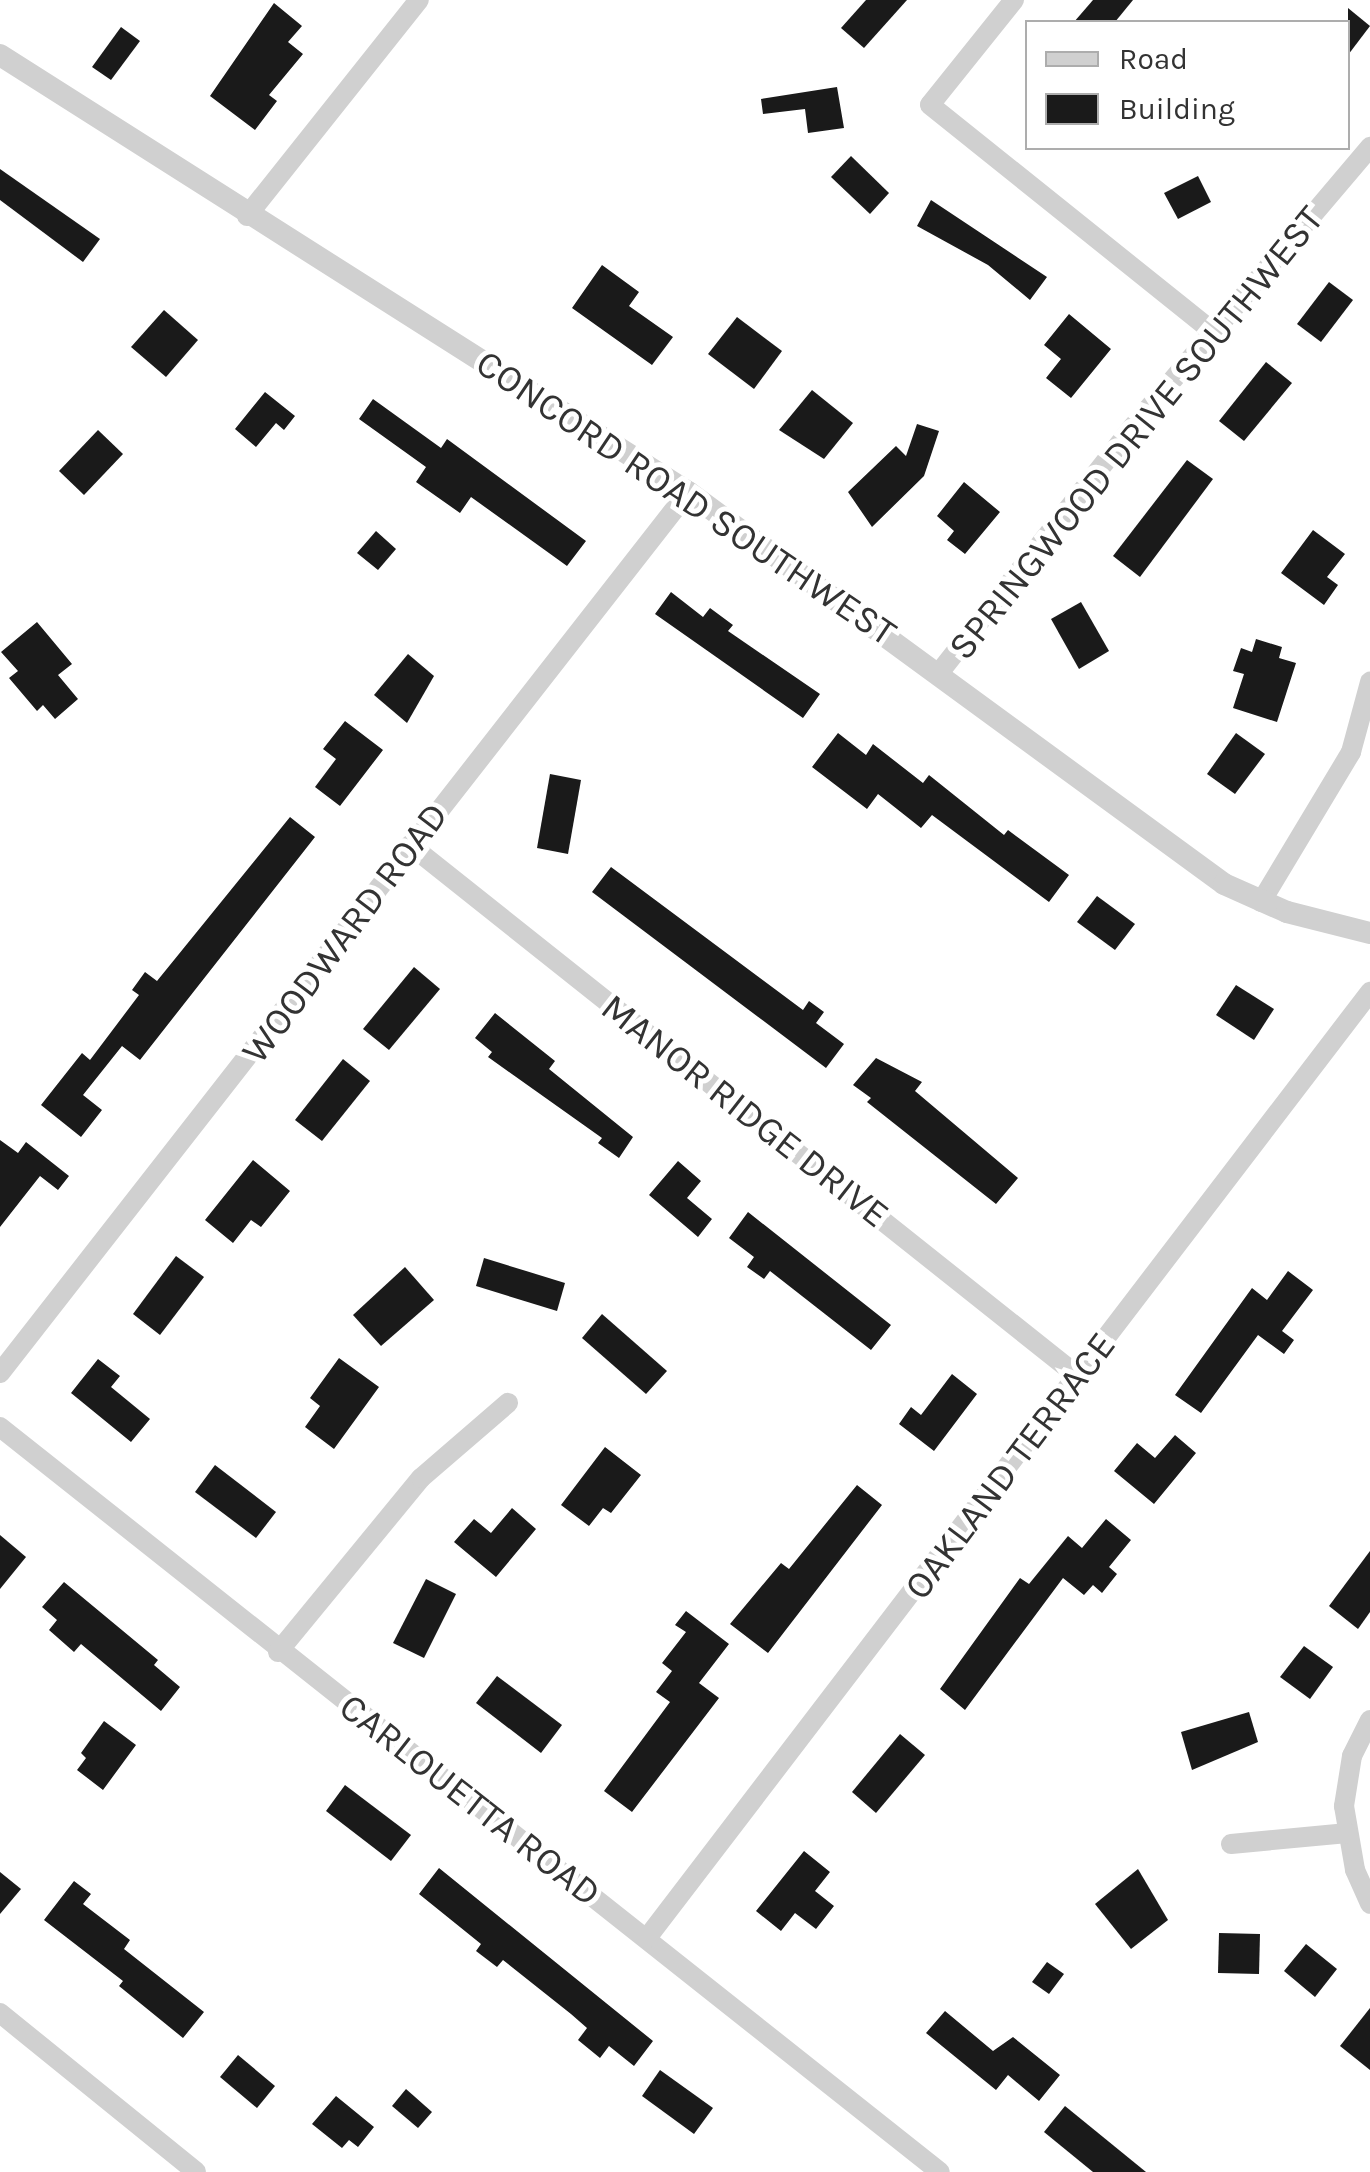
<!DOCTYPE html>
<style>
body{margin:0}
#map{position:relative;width:1370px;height:2172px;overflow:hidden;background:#fff;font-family:Karla,sans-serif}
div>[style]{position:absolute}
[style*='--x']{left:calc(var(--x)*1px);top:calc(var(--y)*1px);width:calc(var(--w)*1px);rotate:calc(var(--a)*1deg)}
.building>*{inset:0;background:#1a1a1a}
.minor>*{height:20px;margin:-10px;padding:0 10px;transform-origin:10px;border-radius:10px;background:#d0d0d0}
.tertiary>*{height:22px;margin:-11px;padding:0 11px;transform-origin:11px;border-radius:11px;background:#d0d0d0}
span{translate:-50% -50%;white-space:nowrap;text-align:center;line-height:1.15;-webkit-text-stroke:10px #fff;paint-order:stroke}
.street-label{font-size:38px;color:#333}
.legend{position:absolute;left:1025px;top:20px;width:325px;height:130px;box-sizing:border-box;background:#fff;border:2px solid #adadad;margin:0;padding:12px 18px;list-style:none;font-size:30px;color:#333}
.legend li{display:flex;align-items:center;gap:20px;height:50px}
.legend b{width:50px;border:2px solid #adadad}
</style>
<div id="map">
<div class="building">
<i style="clip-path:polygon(866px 0,907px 0,864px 48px,841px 28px)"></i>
<i style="clip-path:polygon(1093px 0,1133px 0,1115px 22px,1074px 22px)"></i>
<i style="clip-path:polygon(274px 3px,302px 26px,288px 42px,303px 54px,269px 95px,277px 101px,255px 130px,210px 96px)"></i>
<i style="clip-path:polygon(1348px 8px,1370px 26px,1348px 55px)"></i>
<i style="clip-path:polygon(121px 27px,140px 41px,111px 80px,92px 67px)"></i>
<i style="clip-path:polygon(837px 87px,844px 128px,808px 133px,805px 109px,763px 114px,761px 99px)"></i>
<i style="clip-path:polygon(851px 156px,889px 193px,870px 214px,831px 177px)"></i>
<i style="clip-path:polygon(0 169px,100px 239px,83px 262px,0 200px)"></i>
<i style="clip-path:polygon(1198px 176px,1211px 202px,1178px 219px,1164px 193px)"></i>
<i style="clip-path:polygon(931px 200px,1047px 277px,1030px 300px,988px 265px,917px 226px)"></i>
<i style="clip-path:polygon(602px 265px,639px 292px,629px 306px,673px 337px,652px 365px,572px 308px)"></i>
<i style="clip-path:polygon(1329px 282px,1353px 300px,1321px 342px,1297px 324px)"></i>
<i style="clip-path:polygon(164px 310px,198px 340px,166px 377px,131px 347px)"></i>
<i style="clip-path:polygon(1069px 314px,1111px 349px,1071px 398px,1046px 378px,1061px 359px,1044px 345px)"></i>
<i style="clip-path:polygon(737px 317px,782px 351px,754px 389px,708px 354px)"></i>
<i style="clip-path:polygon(1266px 362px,1292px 383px,1244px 441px,1219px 421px)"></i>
<i style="clip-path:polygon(812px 390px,853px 423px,824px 459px,779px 430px)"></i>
<i style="clip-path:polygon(265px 392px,295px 416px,284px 430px,276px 423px,256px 447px,235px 429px)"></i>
<i style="clip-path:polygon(373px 399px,441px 448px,447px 439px,586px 541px,567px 566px,471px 497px,460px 513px,416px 482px,426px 467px,359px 419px)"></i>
<i style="clip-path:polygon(917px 424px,939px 431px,924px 476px,872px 527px,848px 492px,896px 446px,906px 456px)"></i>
<i style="clip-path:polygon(98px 430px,123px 454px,84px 495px,59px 471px)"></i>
<i style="clip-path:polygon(1187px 460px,1213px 479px,1140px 577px,1113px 556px)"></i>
<i style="clip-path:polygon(964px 482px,1000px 512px,965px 554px,947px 540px,954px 531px,937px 516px)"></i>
<i style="clip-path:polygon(1313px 530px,1345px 554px,1327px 577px,1338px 585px,1324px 605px,1281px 573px)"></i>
<i style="clip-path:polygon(376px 531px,396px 549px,378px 570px,357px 553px)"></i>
<i style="clip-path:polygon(671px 592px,703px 617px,710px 608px,733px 625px,728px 631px,820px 694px,803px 718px,655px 614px)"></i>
<i style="clip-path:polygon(1081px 602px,1109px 651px,1079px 669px,1051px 619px)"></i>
<i style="clip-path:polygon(37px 622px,72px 664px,58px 675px,78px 699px,55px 719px,43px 705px,37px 711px,9px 678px,18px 671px,1px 652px)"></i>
<i style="clip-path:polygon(1256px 639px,1282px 647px,1279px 658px,1296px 663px,1277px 722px,1233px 708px,1244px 674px,1233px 671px,1241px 648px,1252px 652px)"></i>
<i style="clip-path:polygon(408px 654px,434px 676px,407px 723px,374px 695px)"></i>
<i style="clip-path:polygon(345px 721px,383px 750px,340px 806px,315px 787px,336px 759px,323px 749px)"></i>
<i style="clip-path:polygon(838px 733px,866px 755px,873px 744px,923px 783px,929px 775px,1004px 835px,1008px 830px,1069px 875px,1049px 902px,932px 815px,921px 828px,878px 794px,867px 809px,812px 767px)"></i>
<i style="clip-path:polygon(1236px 733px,1265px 754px,1235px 794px,1207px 774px)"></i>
<i style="clip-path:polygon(550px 774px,581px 780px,568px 854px,537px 848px)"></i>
<i style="clip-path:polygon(290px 817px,315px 837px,140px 1060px,122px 1046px,83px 1095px,102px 1110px,81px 1137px,41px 1105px,82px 1053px,90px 1060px,139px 995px,132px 990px,145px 972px,157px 981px)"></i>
<i style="clip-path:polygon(611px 867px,803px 1010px,809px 1001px,824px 1012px,816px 1023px,844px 1044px,826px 1068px,592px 892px)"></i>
<i style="clip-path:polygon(1097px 896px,1135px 924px,1115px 950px,1077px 922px)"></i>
<i style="clip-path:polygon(414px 967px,440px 989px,389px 1050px,363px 1029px)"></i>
<i style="clip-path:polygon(1236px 985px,1274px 1009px,1254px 1040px,1216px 1015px)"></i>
<i style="clip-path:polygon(495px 1013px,555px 1061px,549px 1069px,633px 1137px,619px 1158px,598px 1143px,602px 1138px,488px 1057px,492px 1052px,475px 1038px)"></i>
<i style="clip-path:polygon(876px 1058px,922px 1082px,915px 1091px,1018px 1178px,996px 1204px,867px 1102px,871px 1098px,853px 1085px)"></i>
<i style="clip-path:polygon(343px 1059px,370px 1081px,322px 1141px,295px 1120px)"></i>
<i style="clip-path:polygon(0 1140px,18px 1153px,26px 1142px,69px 1176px,58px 1190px,40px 1176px,0 1227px)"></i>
<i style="clip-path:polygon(253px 1160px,290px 1191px,261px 1227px,251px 1220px,233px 1243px,205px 1220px)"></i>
<i style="clip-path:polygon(678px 1161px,701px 1181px,687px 1198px,712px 1219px,698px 1237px,649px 1195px)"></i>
<i style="clip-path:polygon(748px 1212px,891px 1325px,871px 1350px,770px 1271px,764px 1279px,747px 1267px,754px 1257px,729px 1238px)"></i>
<i style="clip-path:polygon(176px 1256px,204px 1277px,160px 1335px,133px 1314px)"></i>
<i style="clip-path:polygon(484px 1258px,565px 1283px,557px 1311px,476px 1286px)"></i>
<i style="clip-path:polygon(405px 1267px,434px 1300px,381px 1346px,353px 1315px)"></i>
<i style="clip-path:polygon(1288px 1271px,1313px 1290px,1282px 1331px,1294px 1340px,1284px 1354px,1258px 1335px,1201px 1413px,1175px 1395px,1252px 1288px,1267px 1300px)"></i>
<i style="clip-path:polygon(602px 1314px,667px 1371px,646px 1394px,582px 1338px)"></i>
<i style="clip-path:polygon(339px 1358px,379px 1387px,334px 1449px,305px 1427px,320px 1406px,310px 1398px)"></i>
<i style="clip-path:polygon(98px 1359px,120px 1376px,111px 1387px,150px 1419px,131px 1442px,71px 1393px)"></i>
<i style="clip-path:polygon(952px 1374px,977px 1394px,934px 1451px,899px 1424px,911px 1407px,921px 1415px)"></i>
<i style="clip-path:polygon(1175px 1435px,1196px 1453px,1154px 1504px,1114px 1471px,1137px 1443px,1155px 1458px)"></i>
<i style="clip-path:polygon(605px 1447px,641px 1475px,611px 1513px,603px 1508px,589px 1526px,561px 1505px)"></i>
<i style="clip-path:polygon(215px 1465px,276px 1512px,256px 1538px,195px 1492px)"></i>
<i style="clip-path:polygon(857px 1485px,882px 1505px,768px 1653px,730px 1624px,781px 1563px,789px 1569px)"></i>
<i style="clip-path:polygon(512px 1508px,536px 1529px,496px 1577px,454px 1542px,474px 1519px,491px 1533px)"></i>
<i style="clip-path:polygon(1106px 1519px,1131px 1540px,1109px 1567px,1117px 1574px,1102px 1593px,1093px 1585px,1084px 1595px,1063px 1578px,965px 1710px,940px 1689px,1020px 1578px,1029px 1584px,1068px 1536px,1082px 1548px)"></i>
<i style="clip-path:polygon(0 1535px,26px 1557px,0 1589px)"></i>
<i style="clip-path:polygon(1370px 1551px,1370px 1612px,1358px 1629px,1329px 1606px)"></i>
<i style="clip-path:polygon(426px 1579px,456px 1594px,424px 1658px,393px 1643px)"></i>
<i style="clip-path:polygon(64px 1582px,158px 1660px,154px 1665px,180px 1687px,161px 1711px,81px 1644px,74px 1652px,49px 1630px,57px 1620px,42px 1607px)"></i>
<i style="clip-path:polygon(686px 1611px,729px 1644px,699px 1683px,719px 1698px,632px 1812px,604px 1791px,670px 1702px,656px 1692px,672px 1671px,662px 1663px,686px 1632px,675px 1625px)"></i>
<i style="clip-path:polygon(1304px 1646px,1333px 1667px,1310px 1699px,1280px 1677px)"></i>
<i style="clip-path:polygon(497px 1676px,562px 1725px,541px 1753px,476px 1703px)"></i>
<i style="clip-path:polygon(1249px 1712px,1258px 1742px,1192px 1770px,1181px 1732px)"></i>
<i style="clip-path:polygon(104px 1721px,136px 1745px,103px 1790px,77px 1770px,86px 1758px,81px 1753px)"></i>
<i style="clip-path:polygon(900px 1734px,925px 1755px,876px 1813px,852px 1792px)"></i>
<i style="clip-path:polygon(345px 1785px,411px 1835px,391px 1861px,326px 1811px)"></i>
<i style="clip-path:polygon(804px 1851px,830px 1872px,815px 1891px,834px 1906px,816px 1929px,795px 1913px,781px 1931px,756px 1911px)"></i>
<i style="clip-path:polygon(439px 1868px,653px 2041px,634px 2066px,609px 2046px,600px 2058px,578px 2040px,587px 2028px,571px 2014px,503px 1960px,497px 1967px,476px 1951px,481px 1944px,419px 1894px)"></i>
<i style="clip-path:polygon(1138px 1869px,1168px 1920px,1131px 1949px,1095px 1904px)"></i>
<i style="clip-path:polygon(0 1872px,21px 1889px,0 1914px)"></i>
<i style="clip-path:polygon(74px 1881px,91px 1894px,83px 1904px,130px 1940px,124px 1949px,204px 2012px,183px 2038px,119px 1986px,123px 1981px,44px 1920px)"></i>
<i style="clip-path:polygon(1219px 1933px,1260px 1934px,1259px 1974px,1218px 1973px)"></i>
<i style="clip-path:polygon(1306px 1944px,1337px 1969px,1315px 1997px,1284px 1971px)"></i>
<i style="clip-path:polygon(1047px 1962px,1064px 1974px,1049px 1994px,1032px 1982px)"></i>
<i style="clip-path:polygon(1370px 2008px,1370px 2070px,1340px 2046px)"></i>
<i style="clip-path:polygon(945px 2011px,993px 2051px,1013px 2037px,1060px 2075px,1039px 2101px,1008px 2075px,996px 2090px,926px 2033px)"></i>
<i style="clip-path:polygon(238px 2055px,275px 2086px,257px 2108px,220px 2077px)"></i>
<i style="clip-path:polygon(660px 2070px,713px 2108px,694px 2134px,642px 2096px)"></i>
<i style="clip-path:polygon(406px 2089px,432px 2112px,418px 2128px,392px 2106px)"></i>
<i style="clip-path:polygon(336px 2096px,374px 2127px,358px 2147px,349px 2140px,342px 2148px,312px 2124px)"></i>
<i style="clip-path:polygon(1065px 2106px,1146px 2172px,1093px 2172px,1044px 2132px)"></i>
</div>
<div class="minor">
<i style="--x:1014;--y:0;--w:134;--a:128.7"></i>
<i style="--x:930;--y:105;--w:366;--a:38.7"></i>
<i style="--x:247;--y:216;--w:276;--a:-51.5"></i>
<i style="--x:939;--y:673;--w:310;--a:-51.8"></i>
<i style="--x:1131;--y:429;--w:370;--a:-49.7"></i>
<i style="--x:410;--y:845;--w:855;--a:38.49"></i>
<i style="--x:1261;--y:902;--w:175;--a:-59"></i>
<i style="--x:1351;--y:752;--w:73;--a:-74.8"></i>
<i style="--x:0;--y:1373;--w:1118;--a:-52.01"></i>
<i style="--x:0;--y:1427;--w:1199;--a:38.4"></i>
<i style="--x:278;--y:1652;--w:225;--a:-50.6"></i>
<i style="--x:421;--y:1478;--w:115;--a:-40.8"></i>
<i style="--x:1370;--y:1720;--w:40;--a:116.6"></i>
<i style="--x:1352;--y:1756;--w:51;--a:99.1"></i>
<i style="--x:1344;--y:1806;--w:65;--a:80.2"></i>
<i style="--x:1355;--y:1870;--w:37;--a:66"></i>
<i style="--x:1231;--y:1844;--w:117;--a:-5.4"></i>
<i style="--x:647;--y:1938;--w:1191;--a:-52.61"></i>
<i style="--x:0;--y:2013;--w:252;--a:39"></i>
</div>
<div class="tertiary">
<i style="--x:0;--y:55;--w:815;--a:32.42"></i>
<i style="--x:688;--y:492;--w:664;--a:36.18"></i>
<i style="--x:1224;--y:884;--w:69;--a:24"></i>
<i style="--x:1287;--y:912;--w:86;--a:14.2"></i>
</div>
<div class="street-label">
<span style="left:1136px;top:433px;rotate:-51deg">SPRINGWOOD DRIVE SOUTHWEST</span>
<span style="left:686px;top:498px;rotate:34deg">CONCORD ROAD SOUTHWEST</span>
<span style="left:345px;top:933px;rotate:-53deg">WOODWARD ROAD</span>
<span style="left:745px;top:1111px;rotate:38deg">MANOR RIDGE DRIVE</span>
<span style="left:1010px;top:1466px;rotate:-53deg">OAKLAND TERRACE</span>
<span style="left:470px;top:1800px;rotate:38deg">CARLOUETTA ROAD</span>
</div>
<ul class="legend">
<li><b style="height:12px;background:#d0d0d0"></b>Road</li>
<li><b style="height:28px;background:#1a1a1a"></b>Building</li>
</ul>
</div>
